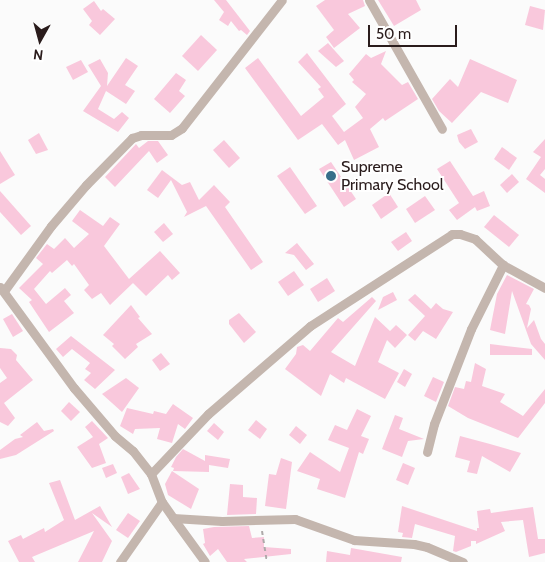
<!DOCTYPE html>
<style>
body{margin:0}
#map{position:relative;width:545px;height:562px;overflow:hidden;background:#fbfbfb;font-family:Cabin,sans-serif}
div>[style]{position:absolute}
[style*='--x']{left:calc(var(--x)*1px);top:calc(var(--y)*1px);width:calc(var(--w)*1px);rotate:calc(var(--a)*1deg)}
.building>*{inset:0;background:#f9c8dc}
.path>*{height:2px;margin-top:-1px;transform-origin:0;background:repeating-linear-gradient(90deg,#aea9a9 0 4px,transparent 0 8px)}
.minor>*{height:9px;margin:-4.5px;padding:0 4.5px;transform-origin:4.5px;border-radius:4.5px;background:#c4b6ae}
.dots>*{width:14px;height:14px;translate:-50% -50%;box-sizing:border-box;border:2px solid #fff;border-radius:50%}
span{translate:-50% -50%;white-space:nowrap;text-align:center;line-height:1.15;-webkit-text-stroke:4px #fff;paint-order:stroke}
.poi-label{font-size:16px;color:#2a1c1c}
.left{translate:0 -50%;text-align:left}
.north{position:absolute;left:15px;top:15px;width:50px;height:50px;-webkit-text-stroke:4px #fff;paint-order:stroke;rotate:187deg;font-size:14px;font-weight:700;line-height:20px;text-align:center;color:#2a1c1c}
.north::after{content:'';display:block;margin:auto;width:18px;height:22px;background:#2a1c1c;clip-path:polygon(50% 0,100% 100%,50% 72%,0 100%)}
.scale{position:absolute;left:368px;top:25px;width:89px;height:22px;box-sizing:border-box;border:2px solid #2a1c1c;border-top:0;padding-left:6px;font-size:15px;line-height:18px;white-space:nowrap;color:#2a1c1c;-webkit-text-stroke:4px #fff;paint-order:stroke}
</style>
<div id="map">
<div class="building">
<i style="clip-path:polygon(214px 0,226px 0,250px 31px,247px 35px,241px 30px,239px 31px,231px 21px,228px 26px,219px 20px,224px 12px)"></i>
<i style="clip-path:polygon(325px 0,363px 0,365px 6px,348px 14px,360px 28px,334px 48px,326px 37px,334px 30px,316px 6px)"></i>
<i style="clip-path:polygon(378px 0,416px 0,421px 10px,394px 26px)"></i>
<i style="clip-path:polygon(94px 1px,101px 11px,103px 9px,115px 19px,100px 35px,89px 25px,92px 21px,83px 9px)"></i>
<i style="clip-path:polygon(530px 6px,545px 10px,543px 30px,525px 25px)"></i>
<i style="clip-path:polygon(201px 35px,217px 50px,198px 71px,182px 56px)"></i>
<i style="clip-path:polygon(328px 43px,344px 61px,336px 67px,318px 51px)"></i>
<i style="clip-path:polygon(386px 51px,381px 64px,402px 85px,408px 82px,418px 99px,385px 121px,383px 118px,370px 129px,379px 147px,354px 160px,345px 140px,338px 145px,322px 124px,298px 140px,245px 68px,258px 58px,301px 116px,324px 97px,318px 89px,321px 87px,298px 62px,307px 53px,346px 104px,332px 116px,344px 132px,363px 118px,355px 107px,366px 94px,352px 82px,354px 80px,349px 74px,366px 54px,371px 58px)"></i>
<i style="clip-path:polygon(126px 58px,138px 66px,125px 85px,135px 91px,126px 104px,106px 91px,98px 109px,114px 119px,122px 112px,129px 118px,118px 132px,83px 111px,101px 86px,88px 65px,100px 59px,108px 73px,107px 86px)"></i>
<i style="clip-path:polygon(470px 59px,517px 80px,508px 103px,481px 92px,452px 123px,439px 111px,432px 99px,450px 79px,458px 87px)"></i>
<i style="clip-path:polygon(81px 60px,88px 72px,73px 80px,66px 67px)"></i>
<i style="clip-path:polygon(176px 73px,186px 80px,179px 91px,185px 96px,170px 113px,154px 99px)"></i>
<i style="clip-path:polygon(471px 129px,478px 142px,465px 149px,459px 142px,457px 135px)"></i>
<i style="clip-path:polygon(39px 133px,48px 150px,36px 154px,28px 140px)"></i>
<i style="clip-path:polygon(545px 139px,545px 169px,540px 175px,545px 179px,545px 193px,526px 179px,541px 157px,533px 152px)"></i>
<i style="clip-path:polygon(224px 140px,240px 158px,229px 168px,213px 150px)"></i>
<i style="clip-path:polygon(148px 141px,158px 141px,168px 155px,157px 163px,149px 151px,115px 187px,105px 177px,136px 144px,139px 148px)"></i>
<i style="clip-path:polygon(502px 147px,517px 158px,509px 170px,494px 159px)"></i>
<i style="clip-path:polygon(0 151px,15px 175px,0 184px)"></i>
<i style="clip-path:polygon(450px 161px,473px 196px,484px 191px,490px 206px,477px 211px,475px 207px,457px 220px,449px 210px,459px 203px,437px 169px)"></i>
<i style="clip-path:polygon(331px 162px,356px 199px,344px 207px,319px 169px)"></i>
<i style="clip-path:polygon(290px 167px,317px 206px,305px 214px,277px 176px)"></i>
<i style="clip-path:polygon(162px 170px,182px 185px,190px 182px,199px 200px,214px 185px,230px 202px,225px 207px,263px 262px,251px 270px,206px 206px,184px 217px,187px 212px,171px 180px,158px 198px,147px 190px)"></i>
<i style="clip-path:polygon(512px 174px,519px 182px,507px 193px,500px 185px)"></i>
<i style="clip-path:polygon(0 191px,31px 226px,21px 235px,0 212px)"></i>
<i style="clip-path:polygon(389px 193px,398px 207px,381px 219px,372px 205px)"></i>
<i style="clip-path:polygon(425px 196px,435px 210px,415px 223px,406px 209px)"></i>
<i style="clip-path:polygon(80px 210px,103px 226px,110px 217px,120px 224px,104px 246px,129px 279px,160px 251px,180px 273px,172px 280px,168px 275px,146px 296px,130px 280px,133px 283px,110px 305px,101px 293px,92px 299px,84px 290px,89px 285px,74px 264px,72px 266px,67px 260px,52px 273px,50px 271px,34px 289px,46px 304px,65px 288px,71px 295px,64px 301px,74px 313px,49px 332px,29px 302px,32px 300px,19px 288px,43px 264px,36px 258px,47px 244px,54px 249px,65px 238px,74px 248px,89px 234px,72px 221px)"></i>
<i style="clip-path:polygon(494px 215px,519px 235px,509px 247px,484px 227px)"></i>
<i style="clip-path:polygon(164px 223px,173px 234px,163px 242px,154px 232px)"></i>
<i style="clip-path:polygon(406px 232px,412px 241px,398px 251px,391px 242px)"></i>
<i style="clip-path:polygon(297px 243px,314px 264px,306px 270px,294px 255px,285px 253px)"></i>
<i style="clip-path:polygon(294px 271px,304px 285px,288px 296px,278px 282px)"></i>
<i style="clip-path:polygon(507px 275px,534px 289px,526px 304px,529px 305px,531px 309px,527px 328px,534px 320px,541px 339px,545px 344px,545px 360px,531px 344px,512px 291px,505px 334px,490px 330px,497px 294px)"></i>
<i style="clip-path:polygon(327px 278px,335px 291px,318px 302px,310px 289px)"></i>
<i style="clip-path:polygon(393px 292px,397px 300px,378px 310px,383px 297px)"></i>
<i style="clip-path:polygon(415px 294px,431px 309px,436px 303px,443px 309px,453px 312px,436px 339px,423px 331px,415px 341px,408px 335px,425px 316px,408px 300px)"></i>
<i style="clip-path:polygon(372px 297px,376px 301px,331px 352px,355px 366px,375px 317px,390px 331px,396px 325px,407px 335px,395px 348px,387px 340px,378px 362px,399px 373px,385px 399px,346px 378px,344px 383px,330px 374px,321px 396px,285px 369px,296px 354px,297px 347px,303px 345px,310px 351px,338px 318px,343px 322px)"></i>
<i style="clip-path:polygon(131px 305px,140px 317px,138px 318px,152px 334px,136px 344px,138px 347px,125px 359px,112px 346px,114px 344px,103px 335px)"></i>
<i style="clip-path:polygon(239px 313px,256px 332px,244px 343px,229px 324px,229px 320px)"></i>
<i style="clip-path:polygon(12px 314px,23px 331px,13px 337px,3px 319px)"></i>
<i style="clip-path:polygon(71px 336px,115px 370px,95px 389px,84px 380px,91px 373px,85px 369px,90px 363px,72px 349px,63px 357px,56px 349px)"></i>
<i style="clip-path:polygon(490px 344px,532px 349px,532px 355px,490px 355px)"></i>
<i style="clip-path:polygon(0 348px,11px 349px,17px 355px,16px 360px,33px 380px,4px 403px,15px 418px,8px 426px,0 422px,0 383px,7px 378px,0 368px)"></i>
<i style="clip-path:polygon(161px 353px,170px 364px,160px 371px,152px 360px)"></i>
<i style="clip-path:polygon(475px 363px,486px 369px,482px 386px,505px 394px,500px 402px,523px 416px,545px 389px,545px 403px,518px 438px,468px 418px,448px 406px,455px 387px,464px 389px,466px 381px,471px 382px)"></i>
<i style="clip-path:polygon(404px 369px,412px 374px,405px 387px,397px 382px)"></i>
<i style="clip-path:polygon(433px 377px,444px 382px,436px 402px,424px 396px)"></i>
<i style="clip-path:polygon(126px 378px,139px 388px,122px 412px,102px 394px)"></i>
<i style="clip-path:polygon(69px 402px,80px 412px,71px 421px,61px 411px)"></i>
<i style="clip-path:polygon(173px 404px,193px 418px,185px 429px,178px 424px,172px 443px,157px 439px,160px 428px,135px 429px,133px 434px,120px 426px,127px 408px,153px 414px,154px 411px,166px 414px)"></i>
<i style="clip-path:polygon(357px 409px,371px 416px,361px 436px,369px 439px,363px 454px,359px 452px,345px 498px,317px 489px,320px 479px,297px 471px,310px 452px,340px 472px,349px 448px,328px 440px,335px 425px,347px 430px)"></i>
<i style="clip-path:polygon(395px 415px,403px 418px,399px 429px,424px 439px,408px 441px,402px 457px,382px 449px)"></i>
<i style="clip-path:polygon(256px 420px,267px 429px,260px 439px,248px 430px)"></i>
<i style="clip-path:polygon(92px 421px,108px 438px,99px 444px,106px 463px,92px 468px,77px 447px,93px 437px,85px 427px)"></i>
<i style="clip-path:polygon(37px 422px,44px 431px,53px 429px,54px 431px,16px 455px,0 459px,0 450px,15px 439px,23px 437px,20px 435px)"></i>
<i style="clip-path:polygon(214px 423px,224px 432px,218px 440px,207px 431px)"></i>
<i style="clip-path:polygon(296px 426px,307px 435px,300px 444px,289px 435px)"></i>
<i style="clip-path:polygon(460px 436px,490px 444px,521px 453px,510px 472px,482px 456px,477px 474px,467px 472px,470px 461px,455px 457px)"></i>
<i style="clip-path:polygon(183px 449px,205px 461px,205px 455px,230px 459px,228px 468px,209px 465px,209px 472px,173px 471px,174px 468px,171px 467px,176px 457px)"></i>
<i style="clip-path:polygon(281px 458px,292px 462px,286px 509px,265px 506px,269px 474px,276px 475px)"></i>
<i style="clip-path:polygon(403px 463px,415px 468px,408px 485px,396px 480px)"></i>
<i style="clip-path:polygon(113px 464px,117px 473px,106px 478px,102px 468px)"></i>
<i style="clip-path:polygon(172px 471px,199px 489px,191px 509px,168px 495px,165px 484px)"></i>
<i style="clip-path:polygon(129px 473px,140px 489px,128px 494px,121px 477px)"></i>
<i style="clip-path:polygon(60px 480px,75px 520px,100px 506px,112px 527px,92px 513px,112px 541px,102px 562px,78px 562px,94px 531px,32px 557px,35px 562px,19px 562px,8px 541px,21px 535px,23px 539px,44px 528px,45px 532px,64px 520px,49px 483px)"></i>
<i style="clip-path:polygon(230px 484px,243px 485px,243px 497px,257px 498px,256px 514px,227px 515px)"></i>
<i style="clip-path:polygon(402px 506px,477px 531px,477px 528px,479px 528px,477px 511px,490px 509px,491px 513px,533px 507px,538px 539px,545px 539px,545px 553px,529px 557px,523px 520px,501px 522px,505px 531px,476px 544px,476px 541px,471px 541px,471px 546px,456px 552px,453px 551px,455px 536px,415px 524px,412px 538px,402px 537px,403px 533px,398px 532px)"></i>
<i style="clip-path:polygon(128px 513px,140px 521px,128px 538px,116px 530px)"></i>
<i style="clip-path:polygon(249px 526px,252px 538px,264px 537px,264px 547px,291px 549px,291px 554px,244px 559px,247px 562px,227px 562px,218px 549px,210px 556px,203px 544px,205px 543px,203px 529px,214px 527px)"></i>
<i style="clip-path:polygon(351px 548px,402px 557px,401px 562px,326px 562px,327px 551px,350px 555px)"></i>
</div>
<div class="path">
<i style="--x:262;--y:531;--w:31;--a:81"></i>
</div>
<div class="minor">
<i style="--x:369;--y:0;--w:148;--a:60.5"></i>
<i style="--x:0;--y:287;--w:125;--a:53.8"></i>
<i style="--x:74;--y:388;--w:63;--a:49.5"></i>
<i style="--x:115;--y:436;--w:23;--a:40"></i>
<i style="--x:133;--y:451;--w:29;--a:52"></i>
<i style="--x:151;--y:474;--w:30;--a:69"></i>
<i style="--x:162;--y:502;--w:19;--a:55"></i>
<i style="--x:173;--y:518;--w:49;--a:3.5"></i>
<i style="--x:222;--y:521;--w:73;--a:-1.6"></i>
<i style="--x:295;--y:519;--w:63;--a:19.6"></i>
<i style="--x:354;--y:540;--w:60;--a:3.8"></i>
<i style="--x:414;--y:544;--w:13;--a:13"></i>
<i style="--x:427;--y:547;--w:39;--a:23"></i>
<i style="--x:4;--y:291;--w:80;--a:-54.1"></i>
<i style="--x:51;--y:226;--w:54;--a:-49.5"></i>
<i style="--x:86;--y:185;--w:66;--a:-45.6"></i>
<i style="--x:132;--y:138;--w:9;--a:-18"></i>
<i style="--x:141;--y:135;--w:30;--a:0"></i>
<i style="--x:171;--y:135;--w:13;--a:-32"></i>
<i style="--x:182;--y:128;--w:162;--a:-52"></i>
<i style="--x:427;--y:452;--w:29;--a:-76"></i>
<i style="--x:434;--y:424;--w:102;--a:-68.7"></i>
<i style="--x:471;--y:329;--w:72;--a:-63.4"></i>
<i style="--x:151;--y:474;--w:83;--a:-46.5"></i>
<i style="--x:208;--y:414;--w:135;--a:-40.8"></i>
<i style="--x:310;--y:326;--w:169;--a:-32.9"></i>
<i style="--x:452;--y:234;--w:8;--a:0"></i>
<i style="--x:460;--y:234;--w:16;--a:18"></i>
<i style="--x:475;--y:239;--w:38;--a:43"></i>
<i style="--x:503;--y:265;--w:48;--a:28.7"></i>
<i style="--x:173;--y:518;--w:54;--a:54"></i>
<i style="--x:120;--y:562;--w:73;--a:-55"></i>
</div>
<div class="dots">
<i style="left:331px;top:176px;background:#386e8a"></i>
</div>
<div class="poi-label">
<span class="left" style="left:341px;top:176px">Supreme<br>Primary School</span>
</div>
<div class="north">N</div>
<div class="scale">50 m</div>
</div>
